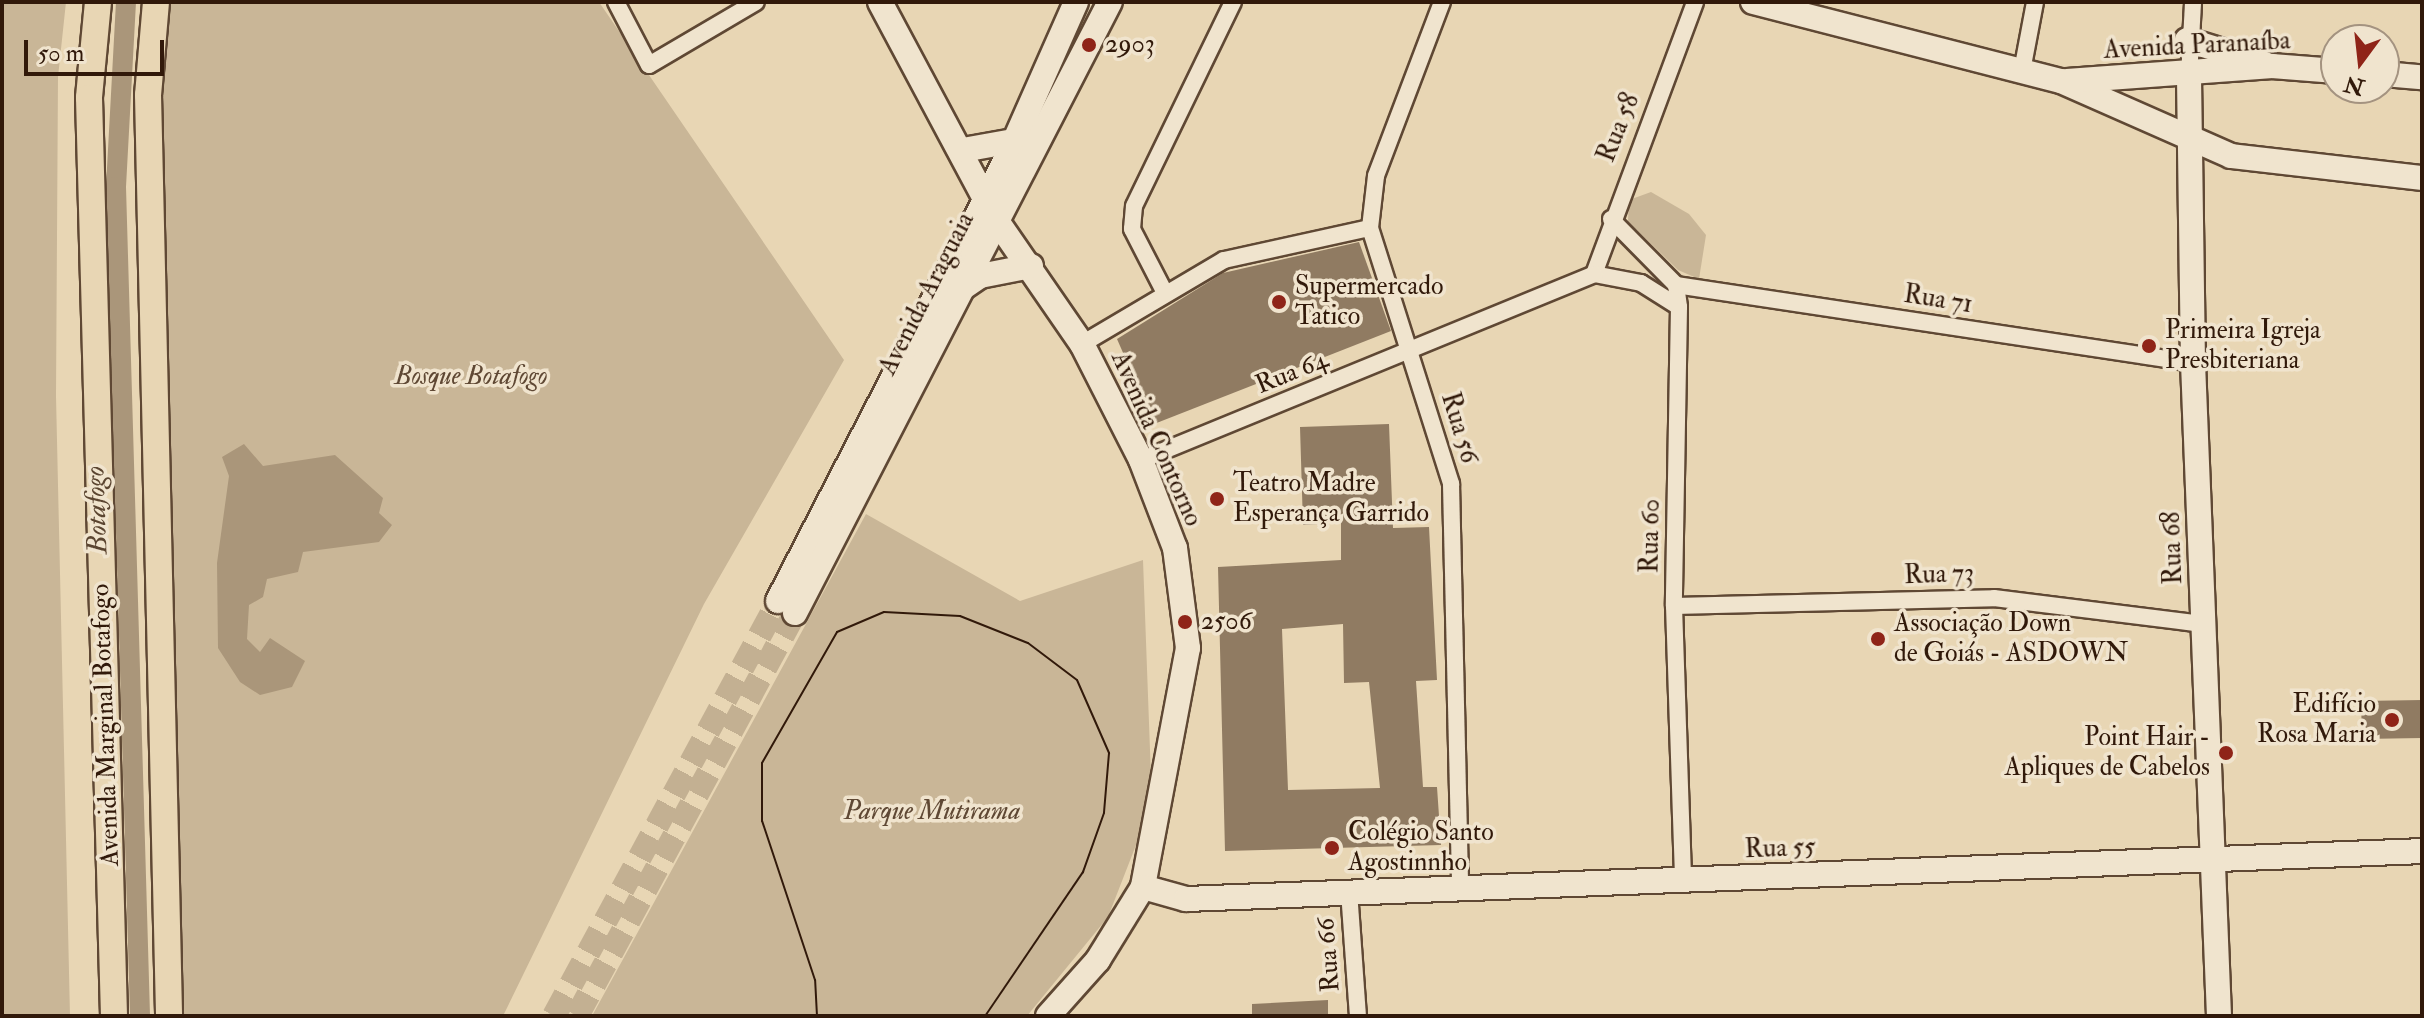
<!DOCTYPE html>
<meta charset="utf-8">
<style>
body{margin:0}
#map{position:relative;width:2424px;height:1018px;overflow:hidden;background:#e8d6b4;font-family:"IM FELL Double Pica",serif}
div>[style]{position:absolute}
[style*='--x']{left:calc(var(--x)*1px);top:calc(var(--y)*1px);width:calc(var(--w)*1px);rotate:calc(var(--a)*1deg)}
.green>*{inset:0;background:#c9b697}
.water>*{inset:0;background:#aa967a}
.canal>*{height:20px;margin:-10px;padding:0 10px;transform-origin:10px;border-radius:10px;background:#aa967a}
.building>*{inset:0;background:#907b62}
.secondary-tunnel>*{height:24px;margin-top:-12px;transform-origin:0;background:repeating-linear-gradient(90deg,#c3b092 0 24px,transparent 0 36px)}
.roads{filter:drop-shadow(2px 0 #5f4834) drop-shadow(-2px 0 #5f4834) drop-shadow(0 2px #5f4834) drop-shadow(0 -2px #5f4834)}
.street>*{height:16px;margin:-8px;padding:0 8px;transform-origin:8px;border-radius:8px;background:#f0e4ce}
.secondary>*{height:24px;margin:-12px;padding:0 12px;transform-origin:12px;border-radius:12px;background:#f0e4ce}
.primary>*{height:26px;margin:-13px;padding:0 13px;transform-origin:13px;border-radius:13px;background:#e8d6b4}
.tram>*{height:2px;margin:-1px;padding:0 1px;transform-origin:1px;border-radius:1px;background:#31190a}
.dots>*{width:22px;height:22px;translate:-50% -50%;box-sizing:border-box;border:4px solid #f0e4ce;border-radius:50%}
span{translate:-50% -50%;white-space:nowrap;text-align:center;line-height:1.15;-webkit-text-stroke:7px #f0e4ce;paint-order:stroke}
.poi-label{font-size:26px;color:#31190a}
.left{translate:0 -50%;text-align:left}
.right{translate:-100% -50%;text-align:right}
.street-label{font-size:26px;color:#31190a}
.park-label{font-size:26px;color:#5f4834;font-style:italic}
.water-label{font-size:28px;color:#5b4531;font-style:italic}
.frame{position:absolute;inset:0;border:4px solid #31190a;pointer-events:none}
.north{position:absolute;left:2320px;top:24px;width:80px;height:80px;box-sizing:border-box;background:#f0e4ce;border:2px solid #a49380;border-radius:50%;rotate:195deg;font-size:22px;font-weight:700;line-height:32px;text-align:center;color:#31190a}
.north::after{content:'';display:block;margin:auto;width:28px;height:36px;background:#8f2418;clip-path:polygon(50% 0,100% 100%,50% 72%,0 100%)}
.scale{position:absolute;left:24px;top:40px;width:140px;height:36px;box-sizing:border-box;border:4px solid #31190a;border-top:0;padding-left:10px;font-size:24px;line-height:28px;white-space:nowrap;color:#31190a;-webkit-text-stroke:6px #f0e4ce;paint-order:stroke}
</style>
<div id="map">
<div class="green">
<i style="clip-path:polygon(2px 2px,66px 2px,58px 77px,56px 396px,70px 1016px,2px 1016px)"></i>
<i style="clip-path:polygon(167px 2px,599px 2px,844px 360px,704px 604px,503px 1016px,155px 1016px,158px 134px)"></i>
<i style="clip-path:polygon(1651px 192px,1689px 214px,1706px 235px,1699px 279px,1678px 270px,1628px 221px,1629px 200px)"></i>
<i style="clip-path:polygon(866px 514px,1020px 601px,1143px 560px,1152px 804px,1108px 917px,1027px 1016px,592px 1016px)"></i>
</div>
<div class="water">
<i style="clip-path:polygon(244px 444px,263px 466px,335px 455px,383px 498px,379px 513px,392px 525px,379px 542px,303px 552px,298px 572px,267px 579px,263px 597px,249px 605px,247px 639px,260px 652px,270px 638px,305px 661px,292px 687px,260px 695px,240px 682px,218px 648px,217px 563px,229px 476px,222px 457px)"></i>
</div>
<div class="canal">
<i style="--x:126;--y:2;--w:185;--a:93.1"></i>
<i style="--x:116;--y:187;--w:829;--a:88.34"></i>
</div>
<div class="building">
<i style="clip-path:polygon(1359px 242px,1391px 331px,1154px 424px,1117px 339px,1223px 273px)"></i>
<i style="clip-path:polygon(evenodd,1389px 424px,1393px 528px,1429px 527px,1437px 680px,1416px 681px,1423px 787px,1437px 787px,1441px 845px,1225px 851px,1218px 567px,1341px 560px,1341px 523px,1303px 525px,1300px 427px,1389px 424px,1343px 624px,1344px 683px,1369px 682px,1380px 788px,1288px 790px,1282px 629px,1343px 624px)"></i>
<i style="clip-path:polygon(2422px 700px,2422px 738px,2362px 739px,2361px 701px)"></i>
<i style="clip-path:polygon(1328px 1000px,1328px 1016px,1252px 1016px,1252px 1004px)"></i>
</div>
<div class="secondary-tunnel">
<i style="--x:554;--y:1016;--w:472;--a:-61.6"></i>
<i style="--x:577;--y:1016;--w:458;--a:-61.6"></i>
</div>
<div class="roads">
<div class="street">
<i style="--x:616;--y:2;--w:71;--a:62.4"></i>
<i style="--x:649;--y:65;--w:124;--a:-30.5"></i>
<i style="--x:1442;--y:2;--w:186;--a:110.8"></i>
<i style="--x:1376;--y:176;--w:52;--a:96.6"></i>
<i style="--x:1370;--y:228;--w:269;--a:72.4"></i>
<i style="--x:1451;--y:484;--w:403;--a:88.7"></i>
<i style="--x:2022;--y:71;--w:70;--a:-79.3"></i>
<i style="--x:2189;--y:77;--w:75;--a:-86.9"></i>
<i style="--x:1611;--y:219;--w:93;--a:45.4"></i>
<i style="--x:1676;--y:285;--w:22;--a:82"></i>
<i style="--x:1679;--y:307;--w:299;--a:91"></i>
<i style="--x:1674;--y:606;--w:275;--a:88.1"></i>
<i style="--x:1594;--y:274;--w:290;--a:-69.6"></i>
<i style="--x:1594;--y:274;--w:48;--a:10.8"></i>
<i style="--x:1641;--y:283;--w:45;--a:32.3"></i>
<i style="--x:1676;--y:285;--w:523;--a:8.58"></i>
<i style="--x:1164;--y:291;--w:70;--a:-117.3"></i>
<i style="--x:1132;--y:229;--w:23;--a:-85"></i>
<i style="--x:1134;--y:206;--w:227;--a:-64.1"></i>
<i style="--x:1082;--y:344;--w:165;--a:-30.6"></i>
<i style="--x:1224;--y:260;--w:149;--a:-12.4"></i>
<i style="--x:1141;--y:460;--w:490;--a:-22.3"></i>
<i style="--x:1674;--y:606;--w:320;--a:-1.4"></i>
<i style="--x:1994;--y:598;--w:212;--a:7.1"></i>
<i style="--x:1349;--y:891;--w:125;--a:85.9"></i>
</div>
<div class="secondary">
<i style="--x:880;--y:2;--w:248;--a:61.9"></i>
<i style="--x:997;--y:221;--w:150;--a:55.4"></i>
<i style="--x:1082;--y:344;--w:130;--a:63"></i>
<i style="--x:1141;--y:460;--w:94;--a:68.9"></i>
<i style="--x:1175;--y:548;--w:101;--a:82.6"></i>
<i style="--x:1188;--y:648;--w:243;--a:100.7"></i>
<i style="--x:1143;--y:887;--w:86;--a:121.7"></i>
<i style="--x:1098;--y:960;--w:75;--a:131.8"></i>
<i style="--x:1753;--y:2;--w:318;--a:14.4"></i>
<i style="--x:2061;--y:81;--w:186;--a:23.8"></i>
<i style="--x:2231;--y:156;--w:192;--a:6.6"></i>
<i style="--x:2187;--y:40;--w:82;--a:17.1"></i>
<i style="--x:2384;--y:74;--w:38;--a:5"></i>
<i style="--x:2189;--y:77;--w:286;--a:89.2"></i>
<i style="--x:2193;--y:363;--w:654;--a:87.72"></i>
<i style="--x:2067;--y:81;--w:206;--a:-4.2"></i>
<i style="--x:2272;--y:66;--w:64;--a:4.5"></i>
<i style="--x:963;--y:150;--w:51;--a:-10.2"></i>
<i style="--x:961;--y:289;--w:23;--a:-34"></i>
<i style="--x:980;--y:276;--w:52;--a:-11.1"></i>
<i style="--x:778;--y:601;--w:496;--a:-62.7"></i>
<i style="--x:1006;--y:160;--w:173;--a:-66.1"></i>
<i style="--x:795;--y:613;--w:687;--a:-62.73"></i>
<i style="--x:1143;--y:887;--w:45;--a:15.6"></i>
<i style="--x:1186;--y:899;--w:1237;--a:-2.22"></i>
</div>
<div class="primary">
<i style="--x:98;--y:2;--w:96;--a:95.4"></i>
<i style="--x:89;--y:98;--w:918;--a:88.44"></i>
<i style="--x:156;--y:2;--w:93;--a:94.9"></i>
<i style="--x:148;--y:95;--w:921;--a:88.69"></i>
</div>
</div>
<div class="tram">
<i style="--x:817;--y:1016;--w:36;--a:-93"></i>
<i style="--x:815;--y:980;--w:168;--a:-108.4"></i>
<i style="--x:762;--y:821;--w:58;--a:-90"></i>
<i style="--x:762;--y:763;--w:151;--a:-60.2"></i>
<i style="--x:837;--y:632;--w:51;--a:-23.1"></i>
<i style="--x:884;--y:612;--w:76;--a:3"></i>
<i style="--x:960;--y:616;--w:73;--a:21.7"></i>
<i style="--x:1028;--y:643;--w:61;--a:37.1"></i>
<i style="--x:1077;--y:680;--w:80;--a:66.3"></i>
<i style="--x:1109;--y:753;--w:60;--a:94.8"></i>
<i style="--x:1104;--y:813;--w:63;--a:109.6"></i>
<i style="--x:1083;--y:872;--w:174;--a:124.2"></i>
</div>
<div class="dots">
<i style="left:1089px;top:45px;background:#8f2418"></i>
<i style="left:1279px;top:302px;background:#8f2418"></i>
<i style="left:2149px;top:346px;background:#8f2418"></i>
<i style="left:1217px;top:499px;background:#8f2418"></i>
<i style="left:1185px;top:622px;background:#8f2418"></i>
<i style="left:1878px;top:639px;background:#8f2418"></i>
<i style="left:2392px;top:720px;background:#8f2418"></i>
<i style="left:2226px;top:753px;background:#8f2418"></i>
<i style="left:1332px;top:848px;background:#8f2418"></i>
</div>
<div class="poi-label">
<span class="left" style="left:1105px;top:45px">2903</span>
<span class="left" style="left:1295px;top:302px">Supermercado<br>Tatico</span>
<span class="left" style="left:2165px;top:346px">Primeira Igreja<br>Presbiteriana</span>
<span class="left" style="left:1233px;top:499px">Teatro Madre<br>Esperança Garrido</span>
<span class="left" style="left:1201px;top:622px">2506</span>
<span class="left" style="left:1894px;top:639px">Associação Down<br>de Goiás - ASDOWN</span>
<span class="right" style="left:2376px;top:720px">Edifício<br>Rosa Maria</span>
<span class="right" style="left:2210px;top:753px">Point Hair -<br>Apliques de Cabelos</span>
<span class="left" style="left:1348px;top:848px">Colégio Santo<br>Agostinnho</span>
</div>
<div class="street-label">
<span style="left:2197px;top:46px;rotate:-3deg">Avenida Paranaíba</span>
<span style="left:1619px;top:128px;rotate:-68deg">Rua 58</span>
<span style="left:927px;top:294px;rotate:-63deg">Avenida Araguaia</span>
<span style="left:1938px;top:300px;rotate:9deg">Rua 71</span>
<span style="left:1292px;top:373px;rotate:-22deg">Rua 64</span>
<span style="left:1459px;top:428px;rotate:73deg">Rua 56</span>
<span style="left:1156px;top:439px;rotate:66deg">Avenida Contorno</span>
<span style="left:1651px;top:536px;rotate:-89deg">Rua 60</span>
<span style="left:2173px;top:548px;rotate:-92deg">Rua 68</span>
<span style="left:1939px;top:575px;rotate:-2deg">Rua 73</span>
<span style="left:106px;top:725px;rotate:-92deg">Avenida Marginal Botafogo</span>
<span style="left:1780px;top:849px;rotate:-2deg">Rua 55</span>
<span style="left:1329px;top:955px;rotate:-94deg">Rua 66</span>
</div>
<div class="park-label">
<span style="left:471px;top:377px">Bosque Botafogo</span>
<span style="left:932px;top:812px">Parque Mutirama</span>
</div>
<div class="water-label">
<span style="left:97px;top:510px;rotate:-92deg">Botafogo</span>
</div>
<div class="frame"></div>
<div class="north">N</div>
<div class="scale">50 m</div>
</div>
